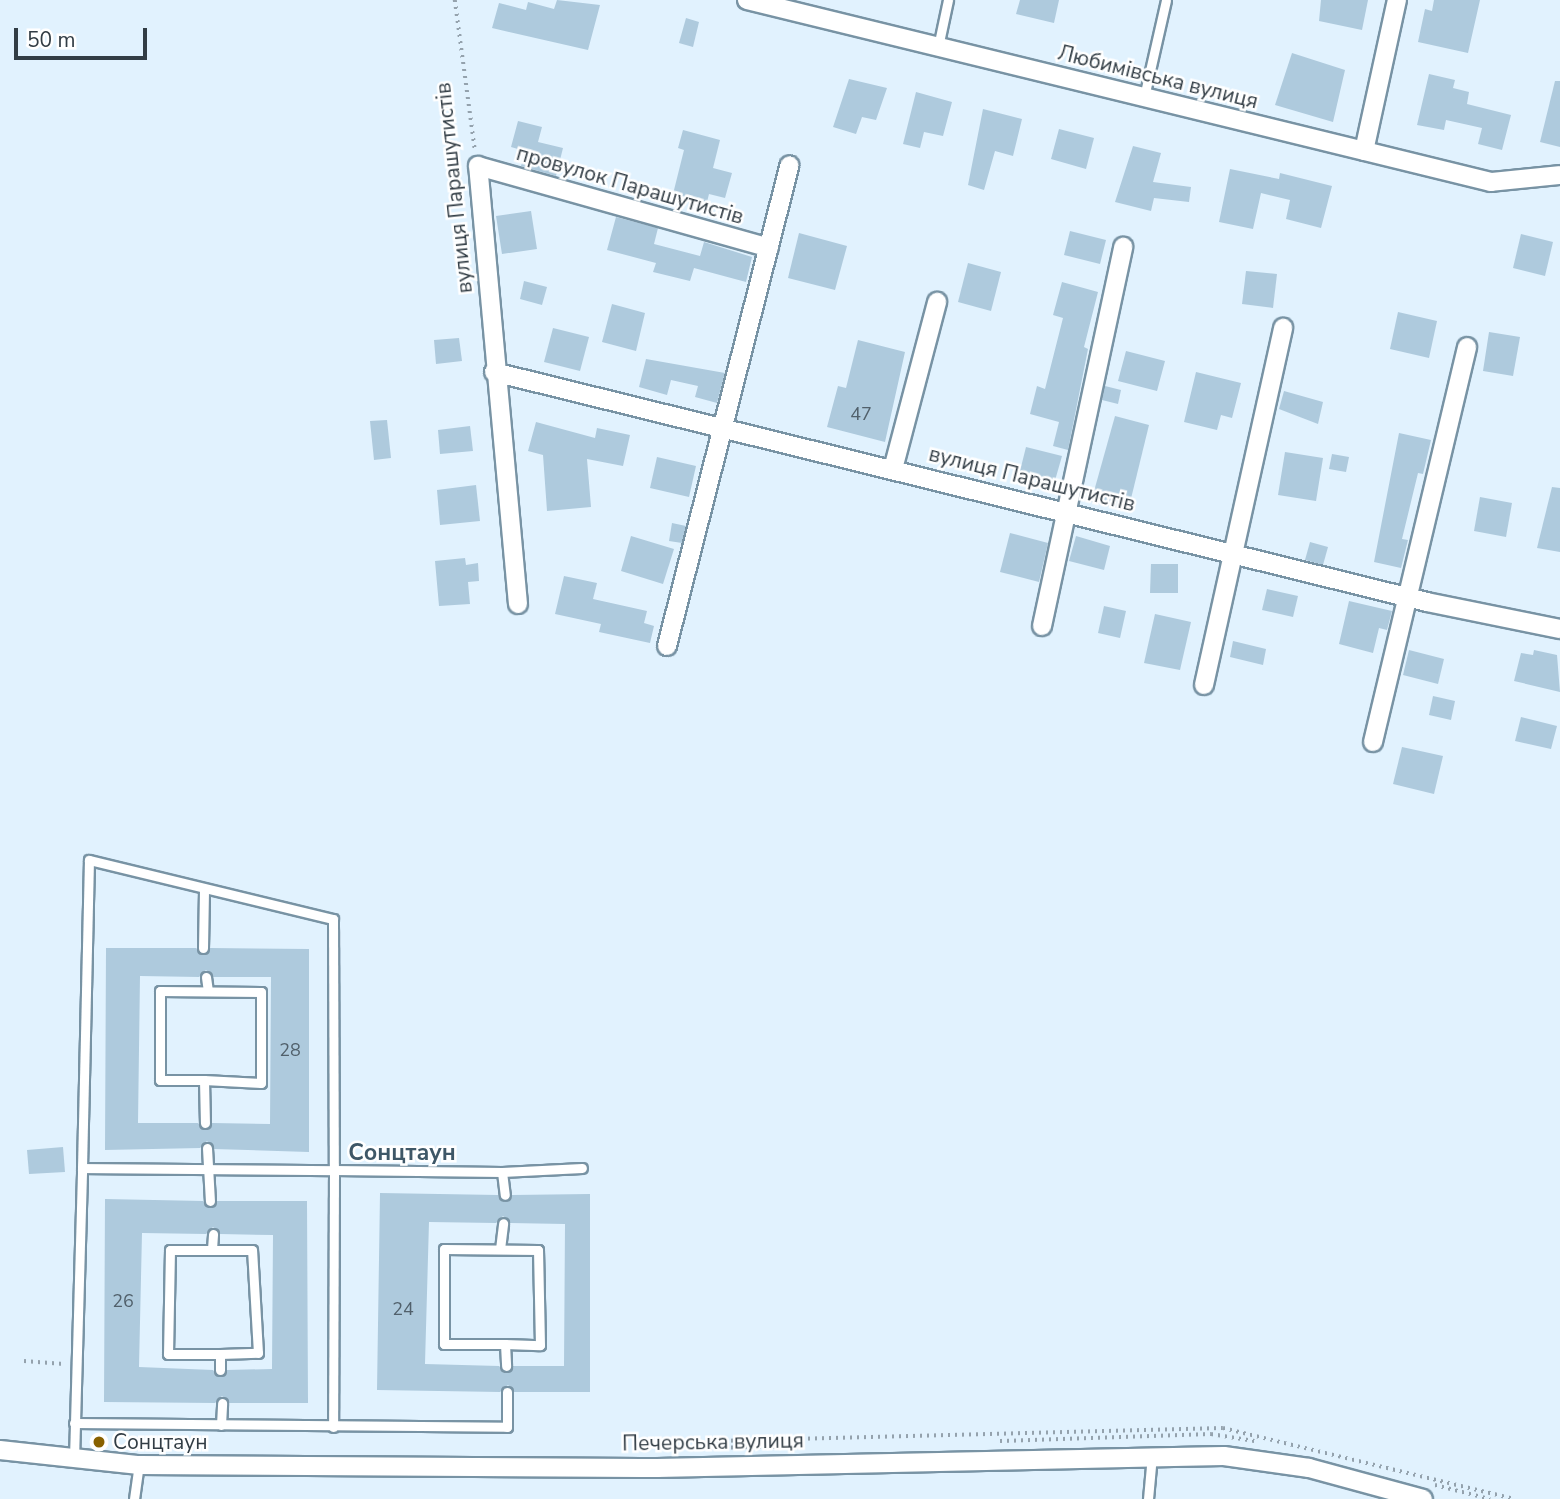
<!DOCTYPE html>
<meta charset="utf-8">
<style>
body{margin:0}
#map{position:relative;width:1560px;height:1499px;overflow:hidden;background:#e1f2fe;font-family:"Nunito Sans",sans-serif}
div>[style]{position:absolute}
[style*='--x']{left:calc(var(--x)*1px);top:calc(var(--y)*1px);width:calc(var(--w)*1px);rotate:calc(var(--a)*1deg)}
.building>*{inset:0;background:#aecadd}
.path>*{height:3.5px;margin-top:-1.75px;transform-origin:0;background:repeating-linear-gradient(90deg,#94a2ad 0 2px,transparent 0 7px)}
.roads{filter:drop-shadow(2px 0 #7893a4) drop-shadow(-2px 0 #7893a4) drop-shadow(0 2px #7893a4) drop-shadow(0 -2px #7893a4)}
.service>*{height:9px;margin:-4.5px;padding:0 4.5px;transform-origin:4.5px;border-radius:4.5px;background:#fff}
.minor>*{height:18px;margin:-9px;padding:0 9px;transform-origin:9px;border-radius:9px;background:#fff}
.dots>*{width:19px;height:19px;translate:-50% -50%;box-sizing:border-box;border:4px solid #fff;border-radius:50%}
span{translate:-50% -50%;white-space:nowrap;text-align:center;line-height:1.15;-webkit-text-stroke:5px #fff;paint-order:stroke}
.number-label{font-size:18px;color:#51606b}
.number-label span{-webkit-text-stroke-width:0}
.street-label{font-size:21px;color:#323d45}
.poi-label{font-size:21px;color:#323d45}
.left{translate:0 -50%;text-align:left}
.neighbourhood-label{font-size:23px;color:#3e5767;font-weight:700}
.scale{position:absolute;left:14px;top:28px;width:133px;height:32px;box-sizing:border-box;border:4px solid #323d45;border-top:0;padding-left:9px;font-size:21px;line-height:24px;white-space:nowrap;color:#323d45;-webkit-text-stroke:5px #fff;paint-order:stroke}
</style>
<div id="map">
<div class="building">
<i style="clip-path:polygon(557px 0,600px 5px,588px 50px,492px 28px,499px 3px,526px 10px,528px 2px,554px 9px)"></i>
<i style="clip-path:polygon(1020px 0,1059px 0,1054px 23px,1016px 14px)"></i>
<i style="clip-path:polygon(1321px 0,1368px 0,1362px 30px,1319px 21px)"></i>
<i style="clip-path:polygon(1434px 0,1480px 0,1468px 53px,1418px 42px,1425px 9px,1432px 11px)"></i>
<i style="clip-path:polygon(686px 18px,699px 22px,693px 47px,679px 43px)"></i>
<i style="clip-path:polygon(1292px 53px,1345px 70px,1333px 122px,1275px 105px)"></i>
<i style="clip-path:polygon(1429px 74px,1455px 80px,1453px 88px,1469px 92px,1467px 104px,1511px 115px,1502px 150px,1478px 144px,1482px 128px,1446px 120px,1444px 130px,1417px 125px)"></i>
<i style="clip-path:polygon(849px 79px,887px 88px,876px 120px,862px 117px,856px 134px,833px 127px)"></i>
<i style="clip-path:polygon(1555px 81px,1560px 81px,1560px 147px,1540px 142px)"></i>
<i style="clip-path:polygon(916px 92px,952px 102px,943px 136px,924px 132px,920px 148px,903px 144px)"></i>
<i style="clip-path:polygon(983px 109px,1022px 119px,1013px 156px,995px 151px,984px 190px,968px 185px)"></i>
<i style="clip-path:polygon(518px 121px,542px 127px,538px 142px,563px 148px,556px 176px,521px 166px,525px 151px,511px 147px)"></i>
<i style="clip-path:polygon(1059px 129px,1094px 138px,1086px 169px,1051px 159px)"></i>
<i style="clip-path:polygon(683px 130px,720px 140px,713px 168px,732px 173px,725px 198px,709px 194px,707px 202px,673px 194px,684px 150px,678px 148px)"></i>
<i style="clip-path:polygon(1133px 146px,1161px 153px,1153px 182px,1191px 187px,1189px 202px,1154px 198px,1151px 211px,1115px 202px)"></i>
<i style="clip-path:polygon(1230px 169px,1279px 179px,1280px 173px,1332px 186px,1321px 228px,1286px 219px,1290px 200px,1261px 193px,1253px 229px,1219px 222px)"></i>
<i style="clip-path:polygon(531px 211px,537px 249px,502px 254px,496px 216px)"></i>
<i style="clip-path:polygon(616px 217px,658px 228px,654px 244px,700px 256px,704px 242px,752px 257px,746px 282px,694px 268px,690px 281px,653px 272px,656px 263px,607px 250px)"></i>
<i style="clip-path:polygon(1070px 231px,1106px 240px,1100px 264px,1064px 255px)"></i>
<i style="clip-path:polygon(799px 233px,847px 246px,835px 290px,788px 278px)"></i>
<i style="clip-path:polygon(1521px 234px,1553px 242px,1545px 276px,1513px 268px)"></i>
<i style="clip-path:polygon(968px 263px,1001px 272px,991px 311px,958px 302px)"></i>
<i style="clip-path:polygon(1246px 271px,1277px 274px,1273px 308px,1242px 304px)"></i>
<i style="clip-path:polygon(524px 281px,547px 287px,542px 305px,520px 299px)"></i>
<i style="clip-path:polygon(1062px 282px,1098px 292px,1084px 347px,1088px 349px,1068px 450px,1053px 446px,1059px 422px,1030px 414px,1037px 386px,1045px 389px,1063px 318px,1053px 315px)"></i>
<i style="clip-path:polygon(612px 304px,645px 313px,636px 351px,602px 342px)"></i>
<i style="clip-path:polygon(1398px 312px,1437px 321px,1429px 358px,1390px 349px)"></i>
<i style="clip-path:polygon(553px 328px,589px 337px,580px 371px,544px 362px)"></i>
<i style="clip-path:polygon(1489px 332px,1520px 337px,1513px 376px,1483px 371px)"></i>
<i style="clip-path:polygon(459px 338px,462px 361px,436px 364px,434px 340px)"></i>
<i style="clip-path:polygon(858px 340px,905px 352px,885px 442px,827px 427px,838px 386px,846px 388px)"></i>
<i style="clip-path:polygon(1126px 351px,1165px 361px,1157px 391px,1118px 381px)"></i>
<i style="clip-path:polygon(646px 359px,725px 373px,717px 403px,695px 397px,698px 386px,671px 380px,667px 395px,639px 387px)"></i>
<i style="clip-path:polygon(1196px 372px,1241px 383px,1232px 418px,1221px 415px,1217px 430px,1184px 422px)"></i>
<i style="clip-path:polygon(1105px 386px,1121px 390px,1118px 404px,1102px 400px)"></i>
<i style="clip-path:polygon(1284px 391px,1323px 402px,1318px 424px,1279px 409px)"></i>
<i style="clip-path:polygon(1115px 416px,1149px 425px,1128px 511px,1091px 502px)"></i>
<i style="clip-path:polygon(387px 420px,391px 458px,374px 460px,370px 421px)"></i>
<i style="clip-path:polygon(536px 422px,595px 438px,597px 428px,630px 435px,623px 466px,587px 459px,591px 507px,547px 511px,543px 455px,528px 451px)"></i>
<i style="clip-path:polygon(470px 426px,473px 451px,440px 454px,438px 430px)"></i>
<i style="clip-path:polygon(1399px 433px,1431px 440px,1423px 474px,1418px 473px,1402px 539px,1408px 540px,1401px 568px,1374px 562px)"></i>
<i style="clip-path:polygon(1026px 447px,1062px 456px,1054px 484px,1019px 475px)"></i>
<i style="clip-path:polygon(1285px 452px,1323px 458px,1316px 501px,1278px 495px)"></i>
<i style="clip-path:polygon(1332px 454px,1349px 457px,1346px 472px,1329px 469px)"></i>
<i style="clip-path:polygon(657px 457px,696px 466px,689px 497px,650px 488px)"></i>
<i style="clip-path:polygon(476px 485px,480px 521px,440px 525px,437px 490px)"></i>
<i style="clip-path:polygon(1552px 487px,1560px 488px,1560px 552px,1537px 548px)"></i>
<i style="clip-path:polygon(1480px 497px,1512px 503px,1506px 537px,1474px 531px)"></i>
<i style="clip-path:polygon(672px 523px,686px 526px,682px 543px,669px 541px)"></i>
<i style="clip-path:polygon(1010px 533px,1048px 543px,1039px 582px,1000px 572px)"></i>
<i style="clip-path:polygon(631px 536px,674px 549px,663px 584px,621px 571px)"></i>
<i style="clip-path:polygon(1076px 536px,1110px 546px,1104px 570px,1069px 561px)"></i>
<i style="clip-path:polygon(1310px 542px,1328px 547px,1323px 565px,1305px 560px)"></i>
<i style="clip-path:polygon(465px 558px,466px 565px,478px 563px,479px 581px,468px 582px,470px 604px,439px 606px,435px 561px)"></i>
<i style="clip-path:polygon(1151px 564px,1178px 564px,1178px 593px,1150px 593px)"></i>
<i style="clip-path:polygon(564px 576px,597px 583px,593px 599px,647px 611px,644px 623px,654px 626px,650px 643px,599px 632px,601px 624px,555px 614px)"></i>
<i style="clip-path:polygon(1267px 589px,1298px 596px,1293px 617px,1262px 610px)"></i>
<i style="clip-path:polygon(1349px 601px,1392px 611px,1387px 630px,1379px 628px,1373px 653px,1339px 644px)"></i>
<i style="clip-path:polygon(1104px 606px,1126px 611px,1120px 638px,1098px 633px)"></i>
<i style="clip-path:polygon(1155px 614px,1191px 622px,1180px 670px,1144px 663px)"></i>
<i style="clip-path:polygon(1233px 641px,1266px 649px,1263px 665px,1230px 657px)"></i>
<i style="clip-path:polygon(1409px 650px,1444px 659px,1438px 684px,1403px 675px)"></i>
<i style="clip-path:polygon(1534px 650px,1557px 655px,1560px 692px,1514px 681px,1521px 653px,1533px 655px)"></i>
<i style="clip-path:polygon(1433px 696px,1455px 701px,1451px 720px,1429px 715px)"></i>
<i style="clip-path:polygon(1521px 717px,1557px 726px,1551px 749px,1515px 741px)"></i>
<i style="clip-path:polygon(1402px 747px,1443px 756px,1434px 794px,1393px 784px)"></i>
<i style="clip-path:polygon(evenodd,106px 948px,196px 948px,204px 955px,210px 948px,309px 949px,309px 1152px,214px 1149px,207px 1141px,200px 1148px,105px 1150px,106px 948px,206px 970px,213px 977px,271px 977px,270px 1124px,212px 1123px,204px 1130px,198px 1123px,138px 1123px,140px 976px,199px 977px,206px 970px)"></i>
<i style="clip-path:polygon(63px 1147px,65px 1172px,29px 1174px,27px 1150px)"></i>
<i style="clip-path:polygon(evenodd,380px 1193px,498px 1195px,505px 1202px,512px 1195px,590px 1194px,590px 1392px,514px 1392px,508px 1385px,500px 1392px,377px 1390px,380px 1193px,503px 1216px,510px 1223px,565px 1224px,564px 1366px,513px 1366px,506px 1373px,499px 1366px,425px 1364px,429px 1222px,496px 1223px,503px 1216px)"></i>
<i style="clip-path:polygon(evenodd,105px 1199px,203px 1201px,210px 1208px,217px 1201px,307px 1201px,308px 1403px,229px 1403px,222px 1396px,215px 1403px,104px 1402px,105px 1199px,213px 1227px,220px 1234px,273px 1235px,272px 1369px,227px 1370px,219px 1377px,213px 1370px,139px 1367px,142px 1233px,206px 1234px,213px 1227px)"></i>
</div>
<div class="path">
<i style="--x:455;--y:0;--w:151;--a:82.4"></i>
<i style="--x:24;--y:1361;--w:40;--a:4.3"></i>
<i style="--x:1000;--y:1441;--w:211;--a:-1.9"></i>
<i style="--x:1211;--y:1434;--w:44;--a:9.2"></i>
<i style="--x:710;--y:1448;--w:97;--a:-1.2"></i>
<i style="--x:690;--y:1449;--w:28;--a:-17"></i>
<i style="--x:717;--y:1441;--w:506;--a:-1.47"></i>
<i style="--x:1223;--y:1428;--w:300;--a:13.7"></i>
<i style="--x:1435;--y:1485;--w:57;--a:14.3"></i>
</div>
<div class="roads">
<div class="service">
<i style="--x:938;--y:47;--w:48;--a:-78"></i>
<i style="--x:1144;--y:97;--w:99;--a:-77.2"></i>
<i style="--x:203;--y:948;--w:59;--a:-89"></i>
<i style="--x:206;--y:977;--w:14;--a:82"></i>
<i style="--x:204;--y:1080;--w:57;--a:3"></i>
<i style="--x:261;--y:1083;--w:91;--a:-90"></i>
<i style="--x:261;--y:992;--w:101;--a:-179.4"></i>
<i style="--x:160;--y:991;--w:89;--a:90"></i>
<i style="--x:160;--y:1080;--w:44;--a:0"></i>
<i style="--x:204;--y:1080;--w:43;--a:88.7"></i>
<i style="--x:207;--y:1148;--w:53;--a:86.8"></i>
<i style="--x:82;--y:1168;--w:308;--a:-88.7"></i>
<i style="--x:89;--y:860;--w:251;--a:13.6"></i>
<i style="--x:333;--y:919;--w:251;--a:89.8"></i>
<i style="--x:334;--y:1170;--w:168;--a:0.7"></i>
<i style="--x:502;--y:1172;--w:23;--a:83"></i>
<i style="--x:502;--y:1172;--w:80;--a:-2.9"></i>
<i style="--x:212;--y:1249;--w:15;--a:-86"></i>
<i style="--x:500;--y:1249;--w:26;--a:-83"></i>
<i style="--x:505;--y:1344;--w:35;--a:2"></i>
<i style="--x:540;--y:1345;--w:95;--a:-91.2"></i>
<i style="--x:538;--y:1250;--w:94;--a:-179.4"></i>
<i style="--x:444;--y:1249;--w:95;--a:90"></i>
<i style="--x:444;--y:1344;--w:61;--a:0"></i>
<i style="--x:505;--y:1344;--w:22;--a:87"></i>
<i style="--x:220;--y:1354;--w:38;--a:-2"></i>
<i style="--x:258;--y:1353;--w:103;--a:-93.3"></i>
<i style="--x:252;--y:1250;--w:82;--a:180"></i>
<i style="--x:170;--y:1250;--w:104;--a:91.1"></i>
<i style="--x:168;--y:1354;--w:52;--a:0"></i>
<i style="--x:220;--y:1354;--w:16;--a:90"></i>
<i style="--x:74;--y:1423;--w:433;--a:0.5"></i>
<i style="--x:507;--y:1427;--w:35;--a:-90"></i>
<i style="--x:221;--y:1425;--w:22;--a:-87"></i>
<i style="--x:74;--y:1459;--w:291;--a:-88.4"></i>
<i style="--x:82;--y:1168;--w:252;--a:0.5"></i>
<i style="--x:334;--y:1170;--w:257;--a:90.2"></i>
<i style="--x:134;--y:1499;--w:34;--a:-82"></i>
<i style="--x:1148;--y:1499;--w:44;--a:-84.8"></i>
</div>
<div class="minor">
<i style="--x:747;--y:0;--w:766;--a:13.75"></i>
<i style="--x:1491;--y:182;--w:69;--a:-5.8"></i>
<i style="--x:1364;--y:151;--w:155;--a:-77.7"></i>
<i style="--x:494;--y:372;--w:961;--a:13.85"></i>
<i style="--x:1427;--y:602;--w:136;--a:11.5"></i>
<i style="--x:893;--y:469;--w:173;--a:-75.2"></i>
<i style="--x:518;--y:604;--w:440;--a:-95.2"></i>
<i style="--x:478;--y:166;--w:302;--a:15.7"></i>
<i style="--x:1042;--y:626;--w:388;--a:-77.9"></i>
<i style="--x:667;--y:646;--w:496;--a:-75.7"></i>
<i style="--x:1204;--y:685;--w:366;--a:-77.5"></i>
<i style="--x:1373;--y:742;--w:406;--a:-76.6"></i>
<i style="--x:0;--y:1450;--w:140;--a:6.2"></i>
<i style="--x:139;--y:1465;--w:518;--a:0.33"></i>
<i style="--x:657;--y:1468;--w:567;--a:-1.21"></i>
<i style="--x:1224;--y:1456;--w:86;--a:8"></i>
<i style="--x:1309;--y:1468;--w:118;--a:15.2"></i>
</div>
</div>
<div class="dots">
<i style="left:99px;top:1442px;background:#886100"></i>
</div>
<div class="number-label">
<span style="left:861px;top:414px">47</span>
<span style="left:290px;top:1050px">28</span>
<span style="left:123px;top:1301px">26</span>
<span style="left:403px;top:1309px">24</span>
</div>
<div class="street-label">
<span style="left:1158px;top:77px;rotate:14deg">Любимівська вулиця</span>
<span style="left:630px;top:185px;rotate:16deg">провулок Парашутистів</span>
<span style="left:454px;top:188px;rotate:-96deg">вулиця Парашутистів</span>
<span style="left:1032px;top:479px;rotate:14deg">вулиця Парашутистів</span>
<span style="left:713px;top:1442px;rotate:-1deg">Печерська вулиця</span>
</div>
<div class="poi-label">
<span class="left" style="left:113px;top:1442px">Сонцтаун</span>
</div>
<div class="neighbourhood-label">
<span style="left:402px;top:1153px">Сонцтаун</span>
</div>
<div class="scale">50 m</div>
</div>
